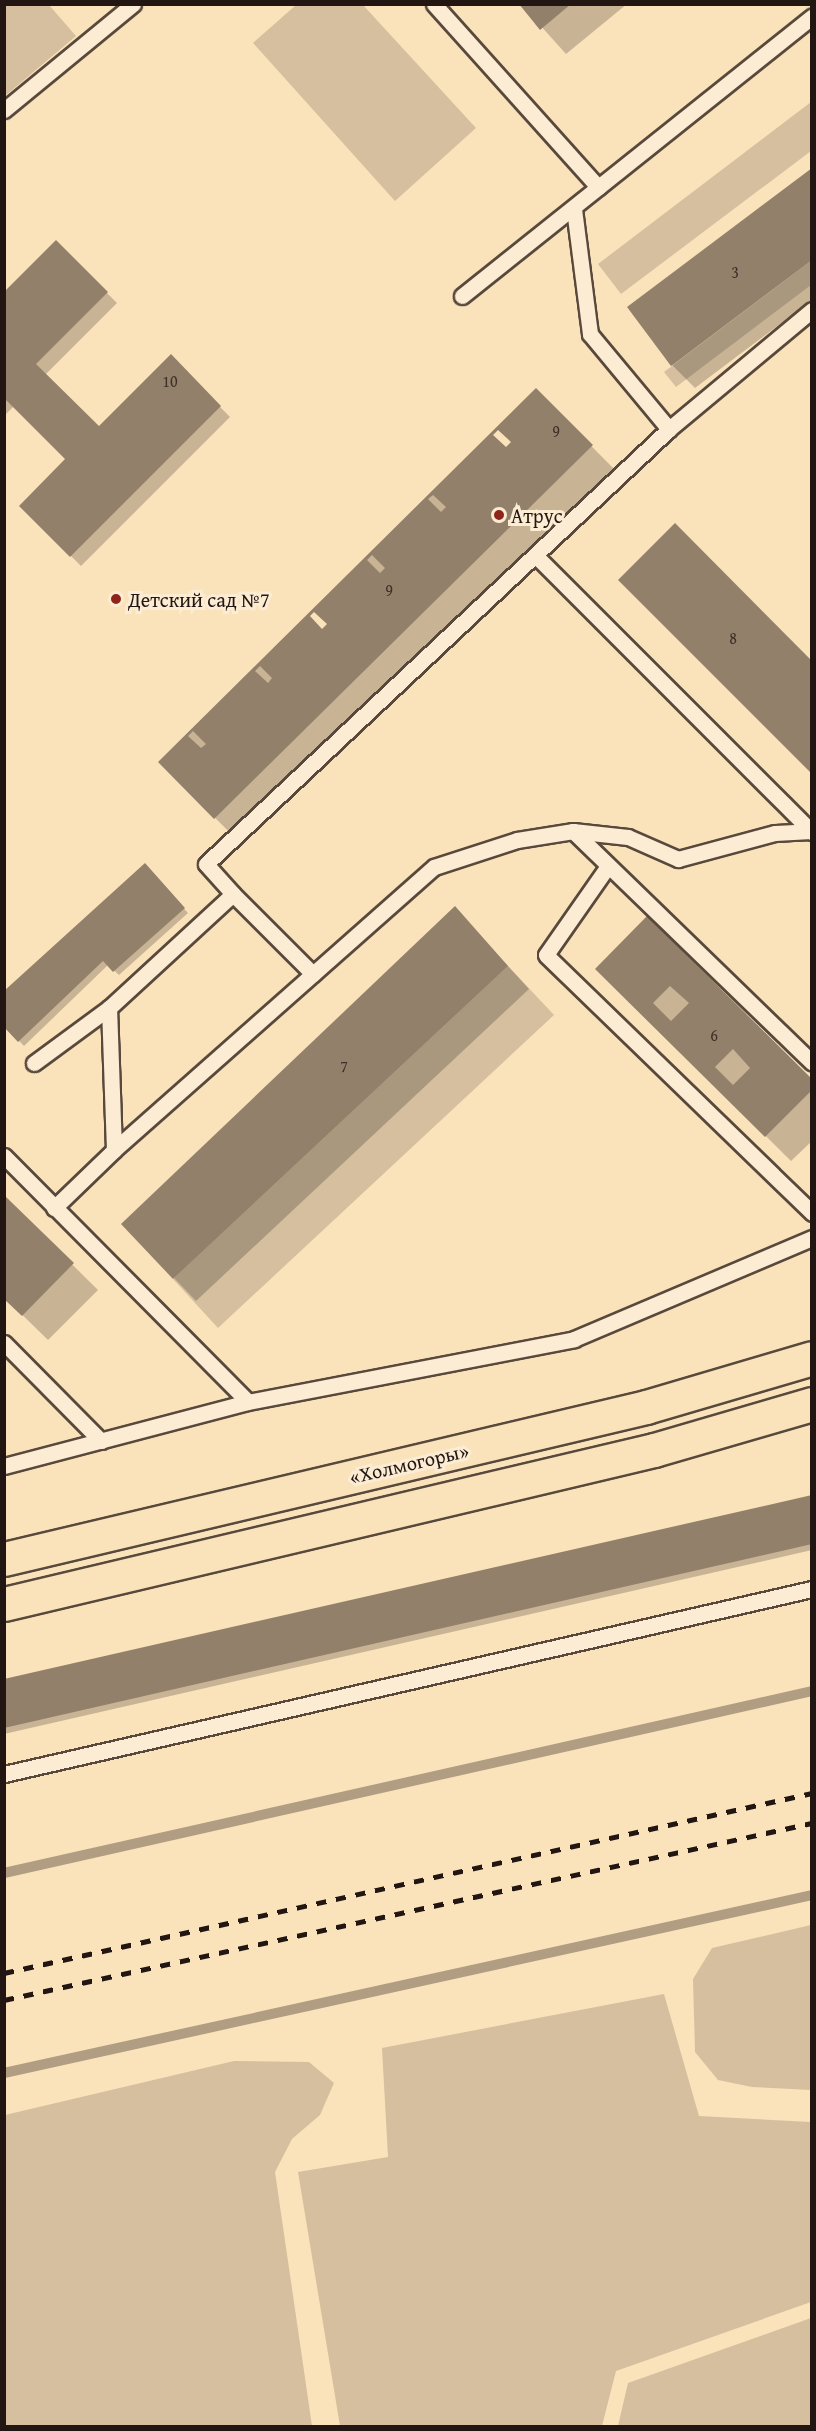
<!DOCTYPE html>
<meta charset="utf-8">
<style>
body{margin:0}
#map{position:relative;width:816px;height:2431px;overflow:hidden;background:#fae2bb;font-family:"Gentium Book Plus",serif}
div>[style]{position:absolute}
[style*='--x']{left:calc(var(--x)*1px);top:calc(var(--y)*1px);width:calc(var(--w)*1px);rotate:calc(var(--a)*1deg)}
.green>*{inset:0;background:#d5bf9e}
.shadow>*{inset:0;background:#0003}
.stream>*{height:10px;margin:-5px;padding:0 5px;transform-origin:5px;border-radius:5px;background:#b19d82}
.building>*{inset:0;background:#92806a}
.roads{filter:drop-shadow(2px 0 #58493c) drop-shadow(-2px 0 #58493c) drop-shadow(0 2px #58493c) drop-shadow(0 -2px #58493c)}
.lane>*{height:15px;margin:-7.5px;padding:0 7.5px;transform-origin:7.5px;border-radius:7.5px;background:#fcecd3}
.highway>*{height:33px;margin:-16.5px;padding:0 16.5px;transform-origin:16.5px;border-radius:16.5px;background:#fae2bb}
.rail>*{height:4.5px;margin-top:-2.25px;transform-origin:0;background:repeating-linear-gradient(90deg,#221612 0 10px,transparent 0 20px)}
.dots>*{width:16px;height:16px;translate:-50% -50%;box-sizing:border-box;border:3px solid #fcecd3;border-radius:50%}
span{translate:-50% -50%;white-space:nowrap;text-align:center;line-height:1.15;-webkit-text-stroke:6px #fcecd3;paint-order:stroke}
.number-label{font-size:16px;color:#3e3028}
.number-label span{-webkit-text-stroke-width:0}
.poi-label{font-size:20px;color:#221612}
.left{translate:0 -50%;text-align:left}
.street-label{font-size:20px;color:#221612}
.frame{position:absolute;inset:0;border:6px solid #221612;pointer-events:none}
</style>
<div id="map">
<div class="green">
<i style="clip-path:polygon(5px 4px,49px 5px,76px 36px,5px 96px)"></i>
<i style="clip-path:polygon(296px 5px,363px 5px,476px 128px,395px 201px,253px 43px)"></i>
<i style="clip-path:polygon(811px 102px,811px 151px,621px 294px,598px 264px)"></i>
<i style="clip-path:polygon(811px 261px,811px 285px,676px 387px,664px 372px)"></i>
<i style="clip-path:polygon(508px 966px,554px 1015px,218px 1328px,173px 1279px)"></i>
<i style="clip-path:polygon(811px 1925px,811px 2090px,752px 2087px,718px 2080px,695px 2052px,693px 1979px,712px 1948px)"></i>
<i style="clip-path:polygon(664px 1994px,699px 2116px,811px 2122px,811px 2302px,616px 2371px,602px 2426px,340px 2426px,298px 2172px,388px 2157px,382px 2048px)"></i>
<i style="clip-path:polygon(234px 2061px,309px 2062px,334px 2083px,320px 2115px,292px 2139px,275px 2172px,312px 2426px,5px 2426px,5px 2115px)"></i>
<i style="clip-path:polygon(811px 2318px,811px 2426px,618px 2426px,628px 2383px)"></i>
</div>
<div class="shadow">
<i style="clip-path:polygon(521px 4px,627px 4px,566px 54px)"></i>
<i style="clip-path:polygon(812px 170px,812px 300px,695px 388px,672px 365px,629px 307px)"></i>
<i style="clip-path:polygon(56px 242px,117px 303px,45px 375px,99px 428px,171px 357px,230px 417px,81px 566px,21px 506px,67px 459px,14px 406px,4px 416px,4px 294px)"></i>
<i style="clip-path:polygon(536px 390px,614px 469px,238px 841px,160px 762px,308px 616px,322px 631px,329px 624px,314px 610px,491px 435px,506px 449px,513px 442px)"></i>
<i style="clip-path:polygon(144px 865px,188px 913px,119px 975px,108px 965px,24px 1046px,4px 1025px)"></i>
<i style="clip-path:polygon(455px 908px,529px 989px,196px 1301px,174px 1278px)"></i>
<i style="clip-path:polygon(647px 918px,812px 1081px,812px 1141px,791px 1161px,597px 969px)"></i>
<i style="clip-path:polygon(4px 1197px,98px 1290px,48px 1340px,4px 1297px)"></i>
<i style="clip-path:polygon(812px 1496px,812px 1550px,4px 1734px,4px 1681px)"></i>
</div>
<div class="stream">
<i style="--x:4;--y:1873;--w:828;--a:-12.69"></i>
<i style="--x:4;--y:2073;--w:827;--a:-12.42"></i>
</div>
<div class="building">
<i style="clip-path:polygon(519px 4px,571px 4px,540px 30px)"></i>
<i style="clip-path:polygon(812px 168px,812px 260px,671px 366px,627px 307px)"></i>
<i style="clip-path:polygon(56px 240px,108px 292px,36px 364px,99px 426px,171px 354px,221px 406px,70px 557px,19px 506px,65px 459px,4px 398px,4px 292px)"></i>
<i style="clip-path:polygon(evenodd,536px 388px,593px 445px,214px 819px,158px 762px,536px 388px,498px 430px,511px 442px,506px 447px,493px 435px,498px 430px,536px 388px,433px 495px,446px 507px,441px 512px,428px 499px,433px 495px,536px 388px,372px 555px,385px 568px,380px 573px,367px 560px,372px 555px,536px 388px,314px 612px,327px 624px,322px 629px,310px 616px,314px 612px,536px 388px,260px 666px,272px 678px,268px 683px,255px 671px,260px 666px,536px 388px,193px 731px,206px 744px,201px 748px,188px 736px,193px 731px)"></i>
<i style="clip-path:polygon(675px 523px,812px 661px,812px 774px,618px 580px)"></i>
<i style="clip-path:polygon(145px 863px,185px 908px,113px 972px,103px 961px,18px 1042px,4px 1027px,4px 991px)"></i>
<i style="clip-path:polygon(455px 906px,508px 966px,173px 1279px,121px 1224px)"></i>
<i style="clip-path:polygon(evenodd,647px 916px,812px 1079px,812px 1090px,765px 1137px,595px 969px,647px 916px,670px 986px,689px 1003px,671px 1021px,653px 1003px,670px 986px,647px 916px,733px 1049px,750px 1068px,733px 1085px,715px 1067px,733px 1049px)"></i>
<i style="clip-path:polygon(4px 1195px,74px 1263px,22px 1316px,4px 1299px)"></i>
<i style="clip-path:polygon(812px 1495px,812px 1544px,4px 1728px,4px 1679px)"></i>
</div>
<div class="roads">
<div class="lane">
<i style="--x:434;--y:4;--w:246;--a:48.1"></i>
<i style="--x:4;--y:110;--w:167;--a:-39.4"></i>
<i style="--x:574;--y:209;--w:126;--a:82.7"></i>
<i style="--x:590;--y:334;--w:124;--a:50.3"></i>
<i style="--x:669;--y:429;--w:186;--a:-39.8"></i>
<i style="--x:462;--y:296;--w:448;--a:-38.6"></i>
<i style="--x:535;--y:555;--w:392;--a:45"></i>
<i style="--x:573;--y:831;--w:333;--a:44.1"></i>
<i style="--x:608;--y:866;--w:108;--a:124.9"></i>
<i style="--x:546;--y:955;--w:371;--a:44.1"></i>
<i style="--x:233;--y:894;--w:113;--a:45"></i>
<i style="--x:34;--y:1063;--w:93;--a:-36.3"></i>
<i style="--x:109;--y:1008;--w:168;--a:-42.6"></i>
<i style="--x:233;--y:894;--w:40;--a:-132"></i>
<i style="--x:206;--y:864;--w:635;--a:-43.21"></i>
<i style="--x:114;--y:1150;--w:427;--a:-41.5"></i>
<i style="--x:434;--y:867;--w:87;--a:-18"></i>
<i style="--x:517;--y:840;--w:57;--a:-9.1"></i>
<i style="--x:573;--y:831;--w:55;--a:6.2"></i>
<i style="--x:628;--y:837;--w:55;--a:23.7"></i>
<i style="--x:678;--y:859;--w:100;--a:-15"></i>
<i style="--x:775;--y:833;--w:36;--a:-3"></i>
<i style="--x:4;--y:1156;--w:346;--a:45.2"></i>
<i style="--x:54;--y:1208;--w:83;--a:-44"></i>
<i style="--x:114;--y:1150;--w:142;--a:-92"></i>
<i style="--x:4;--y:1343;--w:138;--a:45.3"></i>
<i style="--x:4;--y:1466;--w:252;--a:-14.7"></i>
<i style="--x:248;--y:1402;--w:332;--a:-10.9"></i>
<i style="--x:574;--y:1339;--w:259;--a:-23"></i>
<i style="--x:4;--y:1774;--w:829;--a:-12.9"></i>
</div>
<div class="highway">
<i style="--x:4;--y:1559;--w:660;--a:-13.32"></i>
<i style="--x:646;--y:1407;--w:173;--a:-16.4"></i>
<i style="--x:4;--y:1604;--w:668;--a:-13.33"></i>
<i style="--x:654;--y:1450;--w:165;--a:-16.2"></i>
</div>
</div>
<div class="rail">
<i style="--x:4;--y:1973;--w:828;--a:-12.56"></i>
<i style="--x:4;--y:2000;--w:827;--a:-12.36"></i>
</div>
<div class="dots">
<i style="left:499px;top:515px;background:#8f2418"></i>
<i style="left:116px;top:599px;background:#8f2418"></i>
</div>
<div class="number-label">
<span style="left:735px;top:272px">3</span>
<span style="left:170px;top:381px">10</span>
<span style="left:556px;top:431px">9</span>
<span style="left:389px;top:590px">9</span>
<span style="left:733px;top:638px">8</span>
<span style="left:714px;top:1035px">6</span>
<span style="left:344px;top:1066px">7</span>
</div>
<div class="poi-label">
<span class="left" style="left:511px;top:515px">Атрус</span>
<span class="left" style="left:128px;top:599px">Детский сад №7</span>
</div>
<div class="street-label">
<span style="left:409px;top:1463px;rotate:-13deg">«Холмогоры»</span>
</div>
<div class="frame"></div>
</div>
